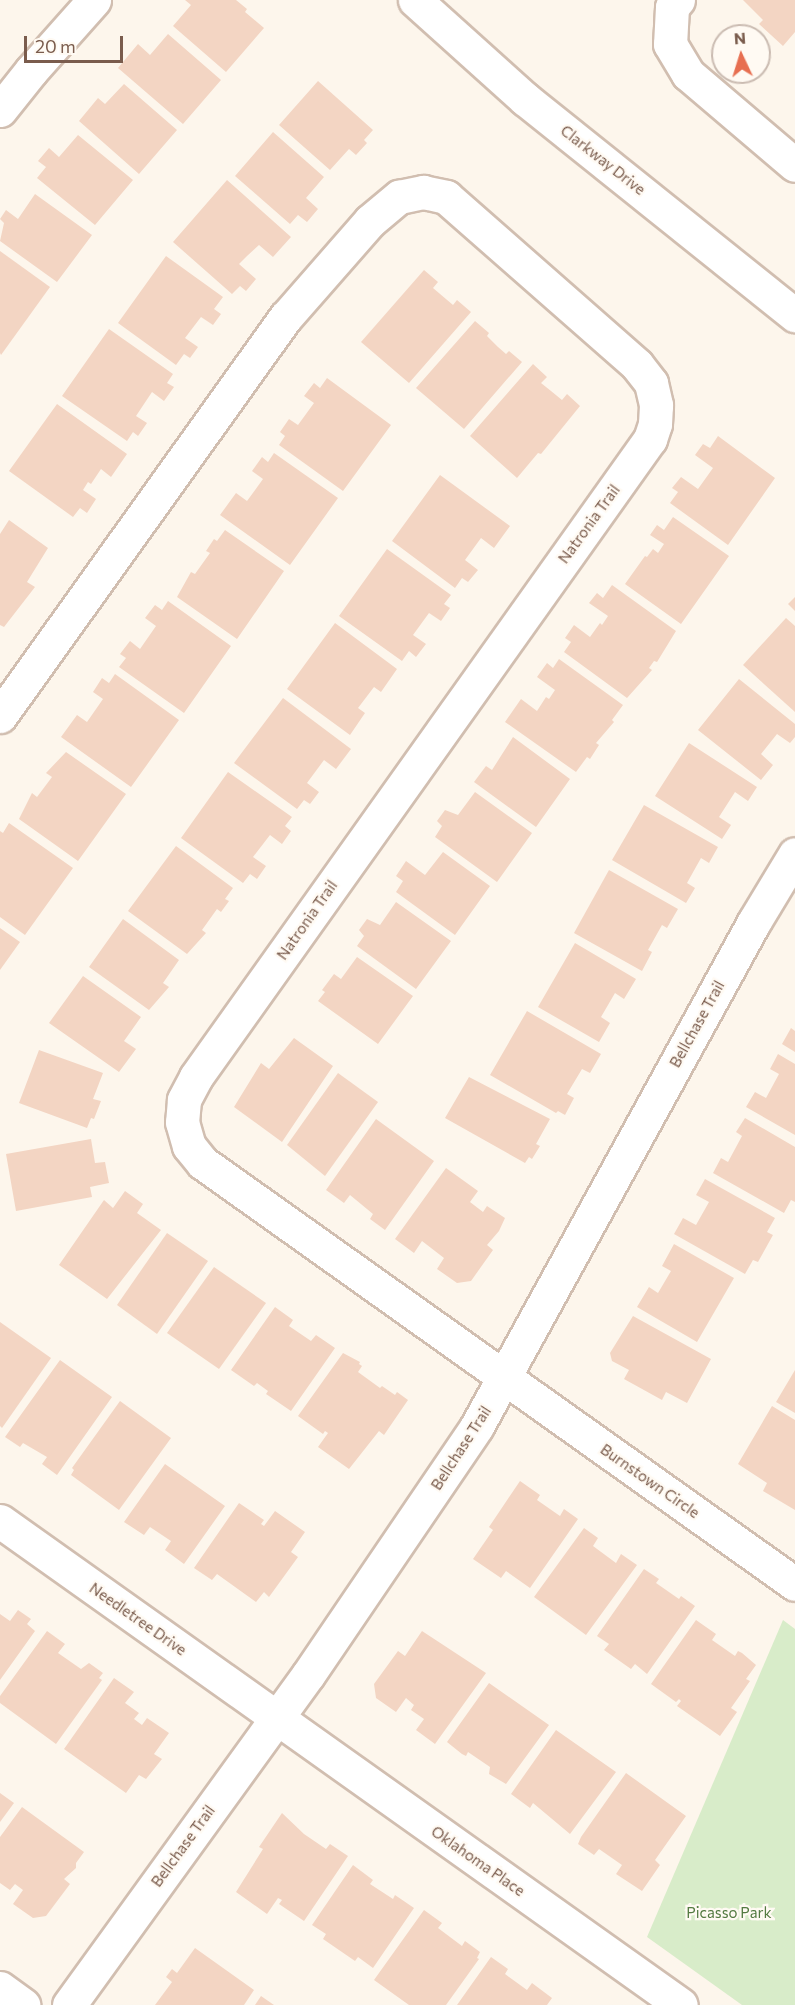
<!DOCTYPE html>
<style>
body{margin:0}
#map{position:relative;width:795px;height:2005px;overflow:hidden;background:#fdf6ec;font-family:Commissioner,sans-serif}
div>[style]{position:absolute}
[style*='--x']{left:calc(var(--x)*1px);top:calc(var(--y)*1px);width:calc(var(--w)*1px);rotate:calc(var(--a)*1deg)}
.green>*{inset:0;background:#d8ecc9}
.building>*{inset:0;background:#f3d5c3}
.roads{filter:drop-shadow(2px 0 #d1beb0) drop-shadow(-2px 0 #d1beb0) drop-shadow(0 2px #d1beb0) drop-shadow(0 -2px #d1beb0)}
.minor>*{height:33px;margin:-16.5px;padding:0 16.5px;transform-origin:16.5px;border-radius:16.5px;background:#fff}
span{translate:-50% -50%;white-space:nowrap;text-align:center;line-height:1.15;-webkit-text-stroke:4.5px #fffaf3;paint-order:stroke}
.street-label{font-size:15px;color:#7a5c4d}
.park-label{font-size:15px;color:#537a41}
.north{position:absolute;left:711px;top:24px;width:60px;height:60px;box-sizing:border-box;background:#fffaf3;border:2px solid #cabbb1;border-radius:50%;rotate:356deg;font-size:16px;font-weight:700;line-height:24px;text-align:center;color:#7a5c4d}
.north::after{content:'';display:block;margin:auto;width:21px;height:27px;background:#e76f51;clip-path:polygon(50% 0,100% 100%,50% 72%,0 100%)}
.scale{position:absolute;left:24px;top:36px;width:99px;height:27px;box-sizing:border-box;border:3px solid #7a5c4d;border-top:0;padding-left:8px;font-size:18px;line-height:21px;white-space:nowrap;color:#7a5c4d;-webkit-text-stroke:4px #fffaf3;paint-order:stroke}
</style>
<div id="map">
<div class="green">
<i style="clip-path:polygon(783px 1620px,795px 1629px,795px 2005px,742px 2005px,647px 1937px)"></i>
</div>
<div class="building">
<i style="clip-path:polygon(185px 0,236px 0,247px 9px,245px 12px,264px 28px,226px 72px,173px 26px,191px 5px)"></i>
<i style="clip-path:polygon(743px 0,795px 0,795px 32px,783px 46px,759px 24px,763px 20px)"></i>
<i style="clip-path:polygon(168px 34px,221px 80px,183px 124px,118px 68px,138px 44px,150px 55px)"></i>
<i style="clip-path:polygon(318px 81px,373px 130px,364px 140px,367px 143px,356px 155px,349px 149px,330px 170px,279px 125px)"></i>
<i style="clip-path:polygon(124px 84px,177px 130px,139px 174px,79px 121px,98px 98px,105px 104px)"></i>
<i style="clip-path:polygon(273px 132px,324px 177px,306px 198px,318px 209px,307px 222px,298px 215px,290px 224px,235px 176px)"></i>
<i style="clip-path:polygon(78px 135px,133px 180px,95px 225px,37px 178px,46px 167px,38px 161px,49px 148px,59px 157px)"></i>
<i style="clip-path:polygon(227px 180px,291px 237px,273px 257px,259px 245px,247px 256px,239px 264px,256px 279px,246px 291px,240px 286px,232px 294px,173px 242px)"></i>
<i style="clip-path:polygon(35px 194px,92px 235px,57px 282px,0 241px,4px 223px,0 219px,6px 210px,18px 219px)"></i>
<i style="clip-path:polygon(0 251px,50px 287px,1px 355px,0 353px)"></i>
<i style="clip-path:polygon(166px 256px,223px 297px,214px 309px,221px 314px,213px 325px,201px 317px,185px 338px,198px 347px,190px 358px,184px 354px,176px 365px,118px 323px)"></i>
<i style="clip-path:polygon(424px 270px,438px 282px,433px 288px,453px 305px,457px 300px,471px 312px,409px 383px,361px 342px)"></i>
<i style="clip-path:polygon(475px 321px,489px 333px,487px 336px,498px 347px,506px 354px,509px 351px,522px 362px,464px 429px,416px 388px)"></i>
<i style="clip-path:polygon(109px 329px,173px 374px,167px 383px,174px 387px,164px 401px,152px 392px,136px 416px,147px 423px,138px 436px,133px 432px,127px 441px,62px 396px)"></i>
<i style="clip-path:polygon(533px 364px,547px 377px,541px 383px,551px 391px,562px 400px,567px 394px,580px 406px,541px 454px,538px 453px,517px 478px,470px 436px)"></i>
<i style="clip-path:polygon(327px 378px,391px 425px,343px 491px,279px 445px,285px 436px,280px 432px,289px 419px,298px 425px,314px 403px,304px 396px,314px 383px,320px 388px)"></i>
<i style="clip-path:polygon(57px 404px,127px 454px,111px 477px,101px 469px,91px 484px,88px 482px,83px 490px,96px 499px,87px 513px,80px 508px,73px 517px,9px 471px)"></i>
<i style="clip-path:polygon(718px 436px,775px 478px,728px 545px,670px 503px,678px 492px,672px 488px,681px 477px,698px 489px,713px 468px,695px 455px,703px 444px,710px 448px)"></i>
<i style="clip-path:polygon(274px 453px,338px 498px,290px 565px,220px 515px,236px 493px,247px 501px,263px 479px,252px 471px,262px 457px,268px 462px)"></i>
<i style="clip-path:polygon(440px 475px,510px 526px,494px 548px,481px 538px,465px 560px,478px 570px,468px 582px,462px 578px,455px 588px,392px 541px)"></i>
<i style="clip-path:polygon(673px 517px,729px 556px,681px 624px,625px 584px,645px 556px,647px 557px,653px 549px,658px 553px,664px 544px,650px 535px,657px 525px,664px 530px)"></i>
<i style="clip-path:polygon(9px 520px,48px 548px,27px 582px,35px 587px,4px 627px,0 625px,0 534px)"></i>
<i style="clip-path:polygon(225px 530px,284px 571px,237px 639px,177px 597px,191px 572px,195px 574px,210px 553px,206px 551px,214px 539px,217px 541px)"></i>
<i style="clip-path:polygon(387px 549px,451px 595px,444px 604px,450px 608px,441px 621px,429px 613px,413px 635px,426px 644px,416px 657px,409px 651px,402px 661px,339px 616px)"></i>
<i style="clip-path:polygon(612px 585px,676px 631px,657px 662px,654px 661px,649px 668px,652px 670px,627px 698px,564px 652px,571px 642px,565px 638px,574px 625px,590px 637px,600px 623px,602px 625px,608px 616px,589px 603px,597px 593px,603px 598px)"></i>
<i style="clip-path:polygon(795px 597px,795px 611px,788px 604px)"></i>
<i style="clip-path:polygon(168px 601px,231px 646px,184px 713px,119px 667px,126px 658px,120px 654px,130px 641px,140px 649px,156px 626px,145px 618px,155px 605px,162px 610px)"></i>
<i style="clip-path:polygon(786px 618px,795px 626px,795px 712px,743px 665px)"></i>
<i style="clip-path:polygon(335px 623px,397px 669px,381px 692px,374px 687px,358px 708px,365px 713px,350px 735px,287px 689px)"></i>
<i style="clip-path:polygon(559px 659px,623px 705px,612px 720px,614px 722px,596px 743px,599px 745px,590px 759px,587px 757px,576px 772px,505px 722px,521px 699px,537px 711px,546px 697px,549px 699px,555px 690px,537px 677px,547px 663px,553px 668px)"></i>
<i style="clip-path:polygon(115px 674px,179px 720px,131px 787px,61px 737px,77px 715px,87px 722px,103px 699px,93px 692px,102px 678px,109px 683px)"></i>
<i style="clip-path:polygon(739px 679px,795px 724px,795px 737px,790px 743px,777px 734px,761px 754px,773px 765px,761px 780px,698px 730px)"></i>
<i style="clip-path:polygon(283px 698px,351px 749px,336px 769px,324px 760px,307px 783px,319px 792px,310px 804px,304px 800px,297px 809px,234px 763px)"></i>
<i style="clip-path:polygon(513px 737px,570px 779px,536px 827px,474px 782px,486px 766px,492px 770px)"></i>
<i style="clip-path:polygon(689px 743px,757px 787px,748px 801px,735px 792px,719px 817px,731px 825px,722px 839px,655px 796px)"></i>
<i style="clip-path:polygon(66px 752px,126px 794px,78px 861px,19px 819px,32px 793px,37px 797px,52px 777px,46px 773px)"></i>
<i style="clip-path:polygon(228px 772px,292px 817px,285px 826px,291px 831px,282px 844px,270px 835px,253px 857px,266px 866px,257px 879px,250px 874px,243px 883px,181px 838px)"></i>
<i style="clip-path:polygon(475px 792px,532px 833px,497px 882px,435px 837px,442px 826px,437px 821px,445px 810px,458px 815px)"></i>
<i style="clip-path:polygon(644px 805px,718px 847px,709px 863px,701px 858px,687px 883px,695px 888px,686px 903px,612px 860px)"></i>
<i style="clip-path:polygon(9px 823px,73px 868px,25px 935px,0 917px,0 831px,3px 833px)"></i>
<i style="clip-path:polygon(176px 846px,233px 888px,225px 899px,229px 901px,221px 912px,217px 909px,202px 930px,206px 933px,187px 954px,128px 911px)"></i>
<i style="clip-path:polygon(443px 852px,490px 886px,455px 935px,396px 892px,403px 881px,396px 876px,406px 861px,425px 875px)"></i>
<i style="clip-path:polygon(609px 870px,678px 909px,667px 928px,662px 925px,648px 950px,652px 952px,642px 971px,574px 933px)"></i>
<i style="clip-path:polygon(396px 902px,451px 941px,416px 989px,357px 946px,364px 936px,359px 930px,367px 919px,380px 925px)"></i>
<i style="clip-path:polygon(123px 919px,179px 960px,163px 983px,169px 987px,149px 1010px,89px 967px)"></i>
<i style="clip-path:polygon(0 928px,20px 942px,0 970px)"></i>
<i style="clip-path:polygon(575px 943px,636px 979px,624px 999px,615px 993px,601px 1017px,610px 1023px,599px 1042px,538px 1007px)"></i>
<i style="clip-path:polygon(357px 957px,413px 996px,378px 1044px,318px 1001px,325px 992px,322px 990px,334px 974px,341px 979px)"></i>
<i style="clip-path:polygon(83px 976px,141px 1017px,124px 1041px,136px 1049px,119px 1072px,49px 1023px)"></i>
<i style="clip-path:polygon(527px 1011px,601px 1054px,590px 1073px,582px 1069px,567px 1094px,574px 1098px,565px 1115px,558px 1111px,556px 1113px,490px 1075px)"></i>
<i style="clip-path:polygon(791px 1028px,795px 1031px,795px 1052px,782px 1044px)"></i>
<i style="clip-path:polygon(294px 1038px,333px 1066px,282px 1142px,234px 1107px,261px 1063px,269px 1069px)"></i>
<i style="clip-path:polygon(39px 1050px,103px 1073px,93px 1099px,101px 1101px,94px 1119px,91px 1118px,87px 1128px,19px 1103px)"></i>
<i style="clip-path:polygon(778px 1054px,795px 1064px,795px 1135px,746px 1107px,755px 1092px,766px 1098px,779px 1074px,770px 1069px)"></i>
<i style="clip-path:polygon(338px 1073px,378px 1102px,325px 1176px,287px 1145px)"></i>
<i style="clip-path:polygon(469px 1077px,550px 1119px,536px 1144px,540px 1146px,532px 1159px,529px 1157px,525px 1163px,445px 1118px)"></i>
<i style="clip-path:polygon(745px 1118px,795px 1147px,795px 1202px,791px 1200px,784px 1213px,713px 1173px,721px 1158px,728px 1162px,742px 1136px,736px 1132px)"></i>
<i style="clip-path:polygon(376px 1119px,434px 1161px,385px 1230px,370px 1219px,373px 1214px,350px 1195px,344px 1203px,326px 1190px)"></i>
<i style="clip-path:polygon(91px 1139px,95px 1163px,105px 1162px,109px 1183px,90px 1187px,92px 1197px,16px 1211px,6px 1154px)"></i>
<i style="clip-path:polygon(446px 1168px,478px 1191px,470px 1202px,483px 1212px,487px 1206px,505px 1218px,499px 1231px,487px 1245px,493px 1250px,471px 1281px,457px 1283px,437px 1269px,444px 1258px,422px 1241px,414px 1253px,395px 1239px)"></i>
<i style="clip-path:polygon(705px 1179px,775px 1218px,767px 1232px,773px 1235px,758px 1262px,753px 1260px,745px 1274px,674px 1234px,683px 1218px,696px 1225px,709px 1202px,696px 1195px)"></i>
<i style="clip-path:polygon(125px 1191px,143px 1204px,137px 1213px,161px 1230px,107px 1299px,59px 1265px,104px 1200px,113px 1208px)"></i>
<i style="clip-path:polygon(167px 1233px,208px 1261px,157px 1334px,117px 1305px)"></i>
<i style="clip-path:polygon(674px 1244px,734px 1278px,697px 1342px,637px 1307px,649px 1287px,658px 1293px,671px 1271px,662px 1266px)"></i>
<i style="clip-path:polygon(214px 1267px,266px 1303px,219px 1369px,167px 1333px)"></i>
<i style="clip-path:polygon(275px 1307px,293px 1320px,289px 1326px,311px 1341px,316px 1335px,335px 1348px,291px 1411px,266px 1394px,268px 1391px,257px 1383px,254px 1386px,231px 1370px)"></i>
<i style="clip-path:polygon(633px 1316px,711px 1359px,687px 1403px,666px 1392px,662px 1400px,624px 1379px,629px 1370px,612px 1361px,610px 1353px)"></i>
<i style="clip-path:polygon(0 1322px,51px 1358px,2px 1428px,0 1426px)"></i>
<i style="clip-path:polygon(343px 1353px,360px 1362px,359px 1364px,362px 1366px,358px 1372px,380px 1388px,382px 1386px,395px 1395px,397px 1392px,408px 1400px,384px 1435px,379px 1431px,349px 1469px,318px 1447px,328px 1433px,325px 1431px,323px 1434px,298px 1416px)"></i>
<i style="clip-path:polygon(60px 1360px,112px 1397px,57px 1475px,42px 1464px,47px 1457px,23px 1443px,20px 1447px,5px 1437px)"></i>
<i style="clip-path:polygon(795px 1370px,795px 1413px,776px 1402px)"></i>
<i style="clip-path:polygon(120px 1401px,171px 1438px,119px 1510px,71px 1475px,74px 1470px,72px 1468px)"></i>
<i style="clip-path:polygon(772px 1406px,795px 1420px,795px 1510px,763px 1491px,767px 1483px,738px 1464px)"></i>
<i style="clip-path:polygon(165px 1464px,225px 1506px,184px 1564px,165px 1550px,171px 1541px,150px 1527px,144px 1535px,124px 1522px)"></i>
<i style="clip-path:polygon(520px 1481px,540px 1495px,537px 1500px,560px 1516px,564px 1509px,578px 1519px,530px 1588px,506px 1571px,501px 1578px,473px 1559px,493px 1530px,489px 1527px)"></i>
<i style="clip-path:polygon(239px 1503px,264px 1520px,261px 1524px,264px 1526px,275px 1511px,305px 1532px,291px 1552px,298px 1557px,269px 1597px,264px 1592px,256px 1602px,217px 1574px,212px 1580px,194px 1568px)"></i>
<i style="clip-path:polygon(584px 1528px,598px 1538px,593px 1546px,616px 1563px,621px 1554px,637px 1565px,586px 1635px,534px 1597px)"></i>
<i style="clip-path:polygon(644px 1569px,659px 1579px,656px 1583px,679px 1599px,681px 1596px,695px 1606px,647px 1674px,635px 1664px,631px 1669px,604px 1650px,609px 1644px,597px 1636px)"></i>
<i style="clip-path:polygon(18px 1610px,31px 1619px,27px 1624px,35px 1631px,0 1680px,0 1614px,10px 1621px)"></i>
<i style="clip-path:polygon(696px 1620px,716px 1634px,712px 1640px,735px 1656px,738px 1651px,742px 1653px,756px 1665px,746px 1679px,750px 1681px,731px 1708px,737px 1712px,720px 1736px,677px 1706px,681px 1701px,679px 1699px,676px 1702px,651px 1684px)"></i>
<i style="clip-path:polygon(47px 1631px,65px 1644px,58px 1653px,81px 1669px,89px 1663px,103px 1673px,99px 1678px,102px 1680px,56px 1744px,0 1703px,0 1696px)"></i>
<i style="clip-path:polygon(422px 1631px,486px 1673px,435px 1744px,416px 1730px,424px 1719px,411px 1710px,414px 1705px,406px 1698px,396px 1712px,376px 1698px,374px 1684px,398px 1651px,405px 1656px)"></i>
<i style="clip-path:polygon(114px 1678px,134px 1692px,125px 1703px,139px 1713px,134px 1719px,142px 1725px,147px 1718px,169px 1733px,154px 1754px,162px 1759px,146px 1779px,139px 1775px,126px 1793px,64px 1749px)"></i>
<i style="clip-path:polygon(489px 1683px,549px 1725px,506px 1784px,489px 1774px,490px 1767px,468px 1752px,466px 1756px,462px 1754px,447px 1742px)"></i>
<i style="clip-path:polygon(556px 1730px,616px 1772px,570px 1834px,533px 1803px,530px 1808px,511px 1794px)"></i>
<i style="clip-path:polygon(626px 1773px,686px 1816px,655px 1860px,660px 1865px,642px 1891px,616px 1874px,622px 1865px,599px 1849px,594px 1855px,578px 1844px,581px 1837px)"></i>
<i style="clip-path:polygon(0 1793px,14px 1803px,0 1822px)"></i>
<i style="clip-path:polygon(22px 1807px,84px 1852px,76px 1863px,76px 1868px,64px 1879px,70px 1884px,46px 1916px,33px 1918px,13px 1904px,23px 1890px,15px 1884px,10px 1890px,0 1883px,0 1837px)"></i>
<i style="clip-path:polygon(282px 1813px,304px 1834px,326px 1849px,330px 1844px,348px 1856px,304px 1921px,279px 1904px,282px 1900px,278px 1898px,267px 1914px,236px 1892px,263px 1849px,259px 1847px)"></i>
<i style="clip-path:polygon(353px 1865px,373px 1880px,370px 1884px,393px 1899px,395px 1895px,414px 1908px,373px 1968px,358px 1957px,355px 1961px,323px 1939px,326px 1934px,312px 1925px)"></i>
<i style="clip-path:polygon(424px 1910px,442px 1923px,438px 1928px,462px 1946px,465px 1941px,480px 1952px,477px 1958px,479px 1959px,446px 2005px,409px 2005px,374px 1980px)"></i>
<i style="clip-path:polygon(195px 1948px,254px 1990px,244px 2005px,155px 2005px,172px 1982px,166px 1977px,172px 1969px,177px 1973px)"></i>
<i style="clip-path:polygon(491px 1957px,508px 1969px,505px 1974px,527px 1990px,532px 1983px,552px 1998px,547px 2005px,457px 2005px)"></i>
<i style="clip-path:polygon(261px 1996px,274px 2005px,255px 2005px)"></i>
</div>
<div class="roads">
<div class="minor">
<i style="--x:415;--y:0;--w:148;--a:42"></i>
<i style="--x:525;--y:99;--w:346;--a:38.7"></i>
<i style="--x:678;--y:0;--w:9;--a:131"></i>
<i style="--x:672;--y:7;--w:37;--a:93"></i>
<i style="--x:670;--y:44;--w:35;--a:59"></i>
<i style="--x:688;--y:74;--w:140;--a:40.4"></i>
<i style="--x:0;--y:110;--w:50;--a:-51.5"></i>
<i style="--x:31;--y:71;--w:95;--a:-48.4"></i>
<i style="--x:0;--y:716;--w:491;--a:-54.4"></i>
<i style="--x:286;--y:317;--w:128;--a:-48.8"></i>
<i style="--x:370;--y:221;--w:38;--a:-40"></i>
<i style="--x:399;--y:197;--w:25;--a:-12"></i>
<i style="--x:423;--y:192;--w:24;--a:12"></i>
<i style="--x:446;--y:197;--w:254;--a:41.3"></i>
<i style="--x:637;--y:365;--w:23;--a:52"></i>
<i style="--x:651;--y:383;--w:23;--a:77"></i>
<i style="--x:656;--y:405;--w:19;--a:93"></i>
<i style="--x:655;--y:424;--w:16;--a:108"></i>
<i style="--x:650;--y:439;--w:783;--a:125.44"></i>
<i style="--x:196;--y:1077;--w:26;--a:118"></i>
<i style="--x:184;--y:1100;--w:22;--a:95"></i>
<i style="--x:182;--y:1122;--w:25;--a:74"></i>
<i style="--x:189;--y:1146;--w:22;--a:51"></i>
<i style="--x:203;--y:1163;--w:726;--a:35.42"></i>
<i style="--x:0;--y:1521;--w:835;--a:35.4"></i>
<i style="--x:0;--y:1988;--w:29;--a:36"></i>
<i style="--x:69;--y:2005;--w:407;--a:-54.1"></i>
<i style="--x:308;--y:1675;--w:301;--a:-55.8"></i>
<i style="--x:477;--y:1426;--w:575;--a:-61.21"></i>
<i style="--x:754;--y:922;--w:79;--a:-58.9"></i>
</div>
</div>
<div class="street-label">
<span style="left:603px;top:160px;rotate:38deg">Clarkway Drive</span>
<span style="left:589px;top:524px;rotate:-54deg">Natronia Trail</span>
<span style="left:307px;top:920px;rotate:-55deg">Natronia Trail</span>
<span style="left:697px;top:1024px;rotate:-61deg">Bellchase Trail</span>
<span style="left:461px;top:1448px;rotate:-57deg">Bellchase Trail</span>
<span style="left:650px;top:1481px;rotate:35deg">Burnstown Circle</span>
<span style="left:138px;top:1619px;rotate:35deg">Needletree Drive</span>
<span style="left:183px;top:1846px;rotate:-54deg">Bellchase Trail</span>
<span style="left:478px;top:1861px;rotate:35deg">Oklahoma Place</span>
</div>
<div class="park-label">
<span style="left:729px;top:1913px">Picasso Park</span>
</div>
<div class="north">N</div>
<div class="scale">20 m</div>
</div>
